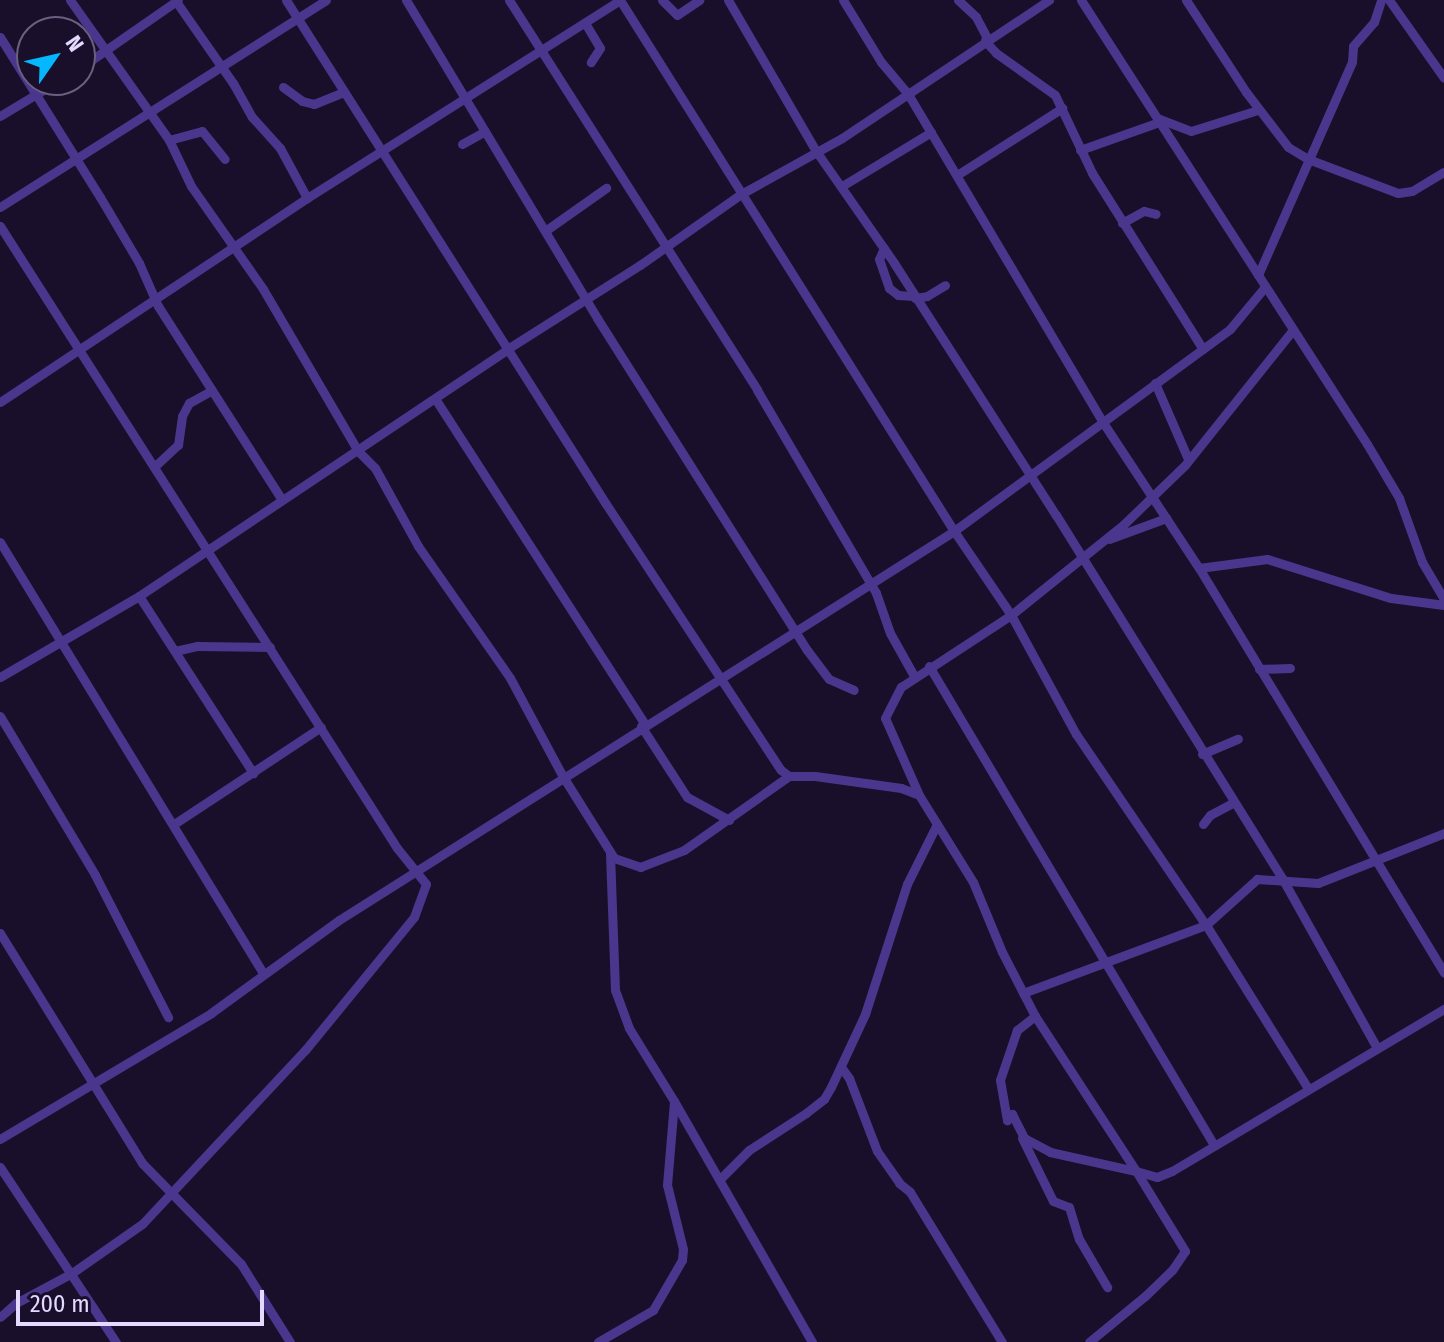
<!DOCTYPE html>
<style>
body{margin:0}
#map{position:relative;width:1444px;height:1342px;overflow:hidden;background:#190f2b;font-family:"Fira Sans Condensed",sans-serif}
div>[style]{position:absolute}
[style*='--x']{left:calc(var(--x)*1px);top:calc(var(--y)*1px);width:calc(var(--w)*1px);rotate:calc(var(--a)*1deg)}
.minor>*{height:9px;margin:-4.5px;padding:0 4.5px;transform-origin:4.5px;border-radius:4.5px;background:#4a378d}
span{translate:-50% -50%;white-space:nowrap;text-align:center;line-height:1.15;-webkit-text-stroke:6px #190f2b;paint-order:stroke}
.north{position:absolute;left:16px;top:16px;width:80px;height:80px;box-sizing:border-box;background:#190f2b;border:2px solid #6a6080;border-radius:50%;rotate:56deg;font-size:22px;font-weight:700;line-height:32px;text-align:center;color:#e4d9ff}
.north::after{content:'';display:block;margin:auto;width:28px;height:36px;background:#05b7ff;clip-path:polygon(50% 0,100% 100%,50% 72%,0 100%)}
.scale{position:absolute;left:16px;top:1290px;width:248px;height:36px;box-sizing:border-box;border:4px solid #e4d9ff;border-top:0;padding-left:10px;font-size:24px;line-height:28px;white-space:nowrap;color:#e4d9ff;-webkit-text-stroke:6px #190f2b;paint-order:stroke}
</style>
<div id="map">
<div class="minor">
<i style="--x:70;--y:0;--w:171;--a:54.7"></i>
<i style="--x:169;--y:140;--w:51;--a:64.4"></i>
<i style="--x:191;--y:186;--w:126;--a:55"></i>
<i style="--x:263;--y:289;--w:188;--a:59.6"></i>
<i style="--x:358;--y:451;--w:24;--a:45"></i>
<i style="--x:375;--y:468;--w:89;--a:61.1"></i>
<i style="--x:418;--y:546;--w:161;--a:55.1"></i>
<i style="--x:510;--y:678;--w:110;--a:61.8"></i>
<i style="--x:562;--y:775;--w:98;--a:57.9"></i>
<i style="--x:614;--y:858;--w:28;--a:19"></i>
<i style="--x:640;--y:867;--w:47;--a:-21.1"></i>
<i style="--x:684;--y:850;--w:128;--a:-35.2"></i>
<i style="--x:175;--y:0;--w:101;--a:55.1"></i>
<i style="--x:233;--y:83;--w:39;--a:61"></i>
<i style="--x:252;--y:117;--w:42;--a:47.9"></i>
<i style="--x:280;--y:148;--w:57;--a:61.6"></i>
<i style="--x:286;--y:0;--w:597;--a:57.59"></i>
<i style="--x:606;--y:504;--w:318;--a:56.7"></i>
<i style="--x:781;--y:770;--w:10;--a:37"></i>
<i style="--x:789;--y:776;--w:26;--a:0"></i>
<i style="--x:815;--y:776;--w:87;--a:7.9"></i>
<i style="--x:901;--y:788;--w:19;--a:21"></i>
<i style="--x:919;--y:795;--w:102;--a:58.2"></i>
<i style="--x:973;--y:882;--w:76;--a:67.5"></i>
<i style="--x:1002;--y:952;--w:72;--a:62.7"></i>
<i style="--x:1035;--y:1016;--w:185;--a:56.9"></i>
<i style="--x:1136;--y:1171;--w:22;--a:16"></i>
<i style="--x:1157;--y:1177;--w:16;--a:-22"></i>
<i style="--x:1172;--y:1171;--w:317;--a:-30.8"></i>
<i style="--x:406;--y:0;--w:371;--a:59"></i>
<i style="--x:597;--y:318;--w:393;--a:57.7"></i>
<i style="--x:807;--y:650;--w:36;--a:53"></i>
<i style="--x:829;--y:679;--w:27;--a:24"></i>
<i style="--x:509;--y:0;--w:462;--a:57.5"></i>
<i style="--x:757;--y:390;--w:235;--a:59.6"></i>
<i style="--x:876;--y:593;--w:42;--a:70.7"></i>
<i style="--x:890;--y:633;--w:49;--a:60.8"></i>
<i style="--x:620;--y:0;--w:627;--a:57.83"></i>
<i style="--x:954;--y:531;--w:102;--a:55.8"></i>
<i style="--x:1011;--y:615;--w:136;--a:61.4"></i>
<i style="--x:1076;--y:734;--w:231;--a:55.8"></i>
<i style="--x:1206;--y:925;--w:192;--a:58"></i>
<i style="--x:662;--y:0;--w:21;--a:45"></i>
<i style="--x:677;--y:15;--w:27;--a:-34"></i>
<i style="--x:728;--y:0;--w:175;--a:59.8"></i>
<i style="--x:816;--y:151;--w:136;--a:55.1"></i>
<i style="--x:894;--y:263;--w:300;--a:57.3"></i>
<i style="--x:1056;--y:515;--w:428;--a:58.1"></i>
<i style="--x:1282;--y:878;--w:193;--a:60.8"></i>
<i style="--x:843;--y:0;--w:73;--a:58.5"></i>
<i style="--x:881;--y:62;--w:42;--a:49.8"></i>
<i style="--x:908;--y:94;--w:384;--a:59.3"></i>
<i style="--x:1104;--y:424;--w:173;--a:56.6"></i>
<i style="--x:1199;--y:568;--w:473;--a:58.8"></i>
<i style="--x:958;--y:0;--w:25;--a:43"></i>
<i style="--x:976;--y:17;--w:21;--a:62"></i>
<i style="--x:986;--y:36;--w:5;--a:101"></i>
<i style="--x:985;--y:41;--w:16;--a:47"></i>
<i style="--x:996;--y:53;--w:72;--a:35.4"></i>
<i style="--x:1055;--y:95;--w:86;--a:64.6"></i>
<i style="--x:1092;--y:173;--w:208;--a:57.8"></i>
<i style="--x:1081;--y:0;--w:528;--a:57.21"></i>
<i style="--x:1367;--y:444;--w:63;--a:59.3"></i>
<i style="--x:1399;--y:498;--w:68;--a:70.2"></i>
<i style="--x:1422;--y:562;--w:43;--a:59.3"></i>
<i style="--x:1186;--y:0;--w:110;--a:56.9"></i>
<i style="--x:1246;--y:92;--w:69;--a:52.6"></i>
<i style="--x:1288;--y:147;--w:23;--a:31"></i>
<i style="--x:1308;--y:159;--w:96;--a:20.7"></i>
<i style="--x:1398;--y:193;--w:14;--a:-8"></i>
<i style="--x:1412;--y:191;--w:37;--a:-31"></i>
<i style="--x:1389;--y:0;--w:95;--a:54.8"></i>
<i style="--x:585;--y:23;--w:29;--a:59"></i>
<i style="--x:600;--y:48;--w:17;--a:123"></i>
<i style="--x:0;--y:37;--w:189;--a:58"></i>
<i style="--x:100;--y:197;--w:77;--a:59.4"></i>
<i style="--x:139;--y:263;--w:47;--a:66.2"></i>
<i style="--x:158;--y:306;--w:230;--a:57.4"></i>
<i style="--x:80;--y:68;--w:119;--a:-34.8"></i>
<i style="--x:283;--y:87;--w:24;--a:36"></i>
<i style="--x:302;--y:101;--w:12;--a:14"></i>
<i style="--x:314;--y:104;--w:32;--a:-22"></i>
<i style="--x:0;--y:116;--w:70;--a:-31"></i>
<i style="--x:1157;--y:118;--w:36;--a:21"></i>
<i style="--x:1191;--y:131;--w:70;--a:-17.4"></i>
<i style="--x:169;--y:140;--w:34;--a:-15"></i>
<i style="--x:202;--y:131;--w:36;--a:51"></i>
<i style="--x:462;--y:144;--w:26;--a:-29"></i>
<i style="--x:1080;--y:150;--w:84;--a:-19.5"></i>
<i style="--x:957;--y:175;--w:125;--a:-32.5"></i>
<i style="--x:842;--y:186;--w:104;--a:-31.2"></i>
<i style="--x:0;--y:207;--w:386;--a:-32.4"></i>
<i style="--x:1122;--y:223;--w:25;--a:-29"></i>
<i style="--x:1144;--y:211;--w:12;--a:14"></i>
<i style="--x:0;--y:226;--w:738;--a:57.45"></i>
<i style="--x:397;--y:848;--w:46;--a:51.1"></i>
<i style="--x:426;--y:884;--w:35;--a:110"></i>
<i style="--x:414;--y:917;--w:172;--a:129.3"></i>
<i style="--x:305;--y:1050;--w:238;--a:133.1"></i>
<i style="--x:142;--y:1224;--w:85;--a:145"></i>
<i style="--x:72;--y:1273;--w:64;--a:151.8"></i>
<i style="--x:16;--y:1303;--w:21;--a:139"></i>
<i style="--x:545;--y:231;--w:75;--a:-35.2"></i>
<i style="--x:884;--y:248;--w:12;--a:114"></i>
<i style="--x:879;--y:259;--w:31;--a:71"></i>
<i style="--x:889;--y:288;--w:11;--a:38"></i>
<i style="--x:898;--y:295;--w:16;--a:4"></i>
<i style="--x:1258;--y:275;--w:233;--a:-66.2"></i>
<i style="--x:1352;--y:62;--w:16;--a:-86"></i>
<i style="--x:1353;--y:46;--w:32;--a:-49"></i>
<i style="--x:1374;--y:22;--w:23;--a:-72"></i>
<i style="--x:915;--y:298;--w:12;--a:-9"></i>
<i style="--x:927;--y:296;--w:21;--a:-31"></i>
<i style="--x:1155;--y:383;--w:83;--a:66.5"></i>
<i style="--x:436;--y:400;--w:386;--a:57.2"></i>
<i style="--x:0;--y:402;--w:369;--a:-33.6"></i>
<i style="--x:307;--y:198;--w:370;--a:-32.3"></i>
<i style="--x:154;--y:467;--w:33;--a:-43"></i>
<i style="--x:178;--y:445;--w:29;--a:-82"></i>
<i style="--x:182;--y:416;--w:15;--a:-62"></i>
<i style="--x:189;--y:403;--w:26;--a:-29"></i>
<i style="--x:1109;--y:539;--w:61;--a:-20.2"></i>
<i style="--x:0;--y:542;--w:505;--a:58.61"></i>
<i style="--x:1199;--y:568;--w:69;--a:-7.5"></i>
<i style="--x:1267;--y:559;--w:130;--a:17.5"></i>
<i style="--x:1391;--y:598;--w:53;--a:7.5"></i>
<i style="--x:139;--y:596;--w:211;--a:57.2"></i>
<i style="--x:175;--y:651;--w:23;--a:-13"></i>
<i style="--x:197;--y:646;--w:73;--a:0.8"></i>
<i style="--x:929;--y:666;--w:557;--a:59.25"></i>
<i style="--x:1259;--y:669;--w:31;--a:-2"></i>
<i style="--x:0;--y:677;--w:161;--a:-30.2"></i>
<i style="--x:139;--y:596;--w:445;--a:-33.8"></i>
<i style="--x:509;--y:348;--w:155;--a:-32.4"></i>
<i style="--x:640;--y:265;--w:123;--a:-35.1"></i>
<i style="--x:741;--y:194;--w:115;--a:-29"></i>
<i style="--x:842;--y:138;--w:249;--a:-33.7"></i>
<i style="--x:0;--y:716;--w:185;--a:59.1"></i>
<i style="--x:95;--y:875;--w:160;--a:62.8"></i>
<i style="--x:641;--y:726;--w:85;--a:57.1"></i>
<i style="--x:687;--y:797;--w:48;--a:28.7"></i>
<i style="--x:1202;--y:754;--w:39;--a:-23"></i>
<i style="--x:919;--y:795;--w:84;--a:-113.8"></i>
<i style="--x:885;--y:718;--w:35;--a:-63"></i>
<i style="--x:901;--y:687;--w:131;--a:-33.2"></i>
<i style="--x:1011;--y:615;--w:144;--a:-38.8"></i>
<i style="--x:1123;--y:525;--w:86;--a:-44.1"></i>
<i style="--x:1185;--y:465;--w:171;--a:-51.4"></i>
<i style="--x:174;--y:824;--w:176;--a:-33.4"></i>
<i style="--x:1203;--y:824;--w:11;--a:-52"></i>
<i style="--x:1210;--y:815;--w:26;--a:-28"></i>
<i style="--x:0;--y:933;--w:270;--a:58.3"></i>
<i style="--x:142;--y:1163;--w:141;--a:45.6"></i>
<i style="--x:241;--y:1264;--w:92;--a:57.9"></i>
<i style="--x:1023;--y:993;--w:195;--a:-20.4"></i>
<i style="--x:1206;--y:925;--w:69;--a:-42"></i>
<i style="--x:1257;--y:879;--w:61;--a:3.8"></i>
<i style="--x:1318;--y:883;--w:136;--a:-21.6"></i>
<i style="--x:1035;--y:1016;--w:23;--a:142"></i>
<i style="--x:1017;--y:1030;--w:53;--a:108.8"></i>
<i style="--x:1000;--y:1080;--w:41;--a:80.1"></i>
<i style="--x:1007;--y:1120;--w:8;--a:-50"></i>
<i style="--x:1012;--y:1114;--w:27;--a:63"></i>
<i style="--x:1024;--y:1138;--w:30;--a:28"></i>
<i style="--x:1050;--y:1152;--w:88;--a:12.5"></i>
<i style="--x:1136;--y:1171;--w:94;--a:58.5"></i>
<i style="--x:1185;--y:1251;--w:23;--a:124"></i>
<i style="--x:1172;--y:1270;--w:37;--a:136"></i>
<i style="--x:1145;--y:1296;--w:72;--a:140.6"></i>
<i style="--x:841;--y:1067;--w:14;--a:54"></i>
<i style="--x:849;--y:1078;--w:78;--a:69"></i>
<i style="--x:877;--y:1151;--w:39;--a:55"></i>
<i style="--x:899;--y:1183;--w:14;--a:39"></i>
<i style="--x:910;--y:1192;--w:176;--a:58.5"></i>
<i style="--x:674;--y:1101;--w:278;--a:60.2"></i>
<i style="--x:1022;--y:1138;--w:70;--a:63.8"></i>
<i style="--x:1053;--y:1201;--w:17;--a:21"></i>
<i style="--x:1069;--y:1207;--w:34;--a:73"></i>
<i style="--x:1079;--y:1239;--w:56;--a:59.7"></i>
<i style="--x:0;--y:1139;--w:246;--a:-30.8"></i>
<i style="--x:211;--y:1013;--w:158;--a:-36"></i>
<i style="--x:339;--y:920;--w:728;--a:-32.31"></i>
<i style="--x:954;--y:531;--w:342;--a:-36.2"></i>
<i style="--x:1230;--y:329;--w:55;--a:-50.2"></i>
<i style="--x:0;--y:1167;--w:210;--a:56.5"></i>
<i style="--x:720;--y:1179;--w:41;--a:-45"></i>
<i style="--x:749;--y:1150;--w:68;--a:-33"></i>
<i style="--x:806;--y:1113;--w:23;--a:-38"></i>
<i style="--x:824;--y:1099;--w:14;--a:-60"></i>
<i style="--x:831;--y:1087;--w:81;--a:-65"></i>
<i style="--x:865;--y:1014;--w:137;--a:-72.1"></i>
<i style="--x:907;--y:884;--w:67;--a:-63.4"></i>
<i style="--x:598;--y:1342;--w:64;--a:-30.2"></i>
<i style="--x:653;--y:1310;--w:58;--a:-59.9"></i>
<i style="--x:682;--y:1260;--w:11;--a:-85"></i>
<i style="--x:683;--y:1249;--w:66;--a:-104"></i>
<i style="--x:667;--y:1185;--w:84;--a:-85.2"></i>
<i style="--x:674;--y:1101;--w:86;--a:-121.7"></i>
<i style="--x:629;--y:1028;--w:40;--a:-110.2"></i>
<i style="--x:615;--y:990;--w:137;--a:-92.1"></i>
</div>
<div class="north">N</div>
<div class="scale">200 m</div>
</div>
